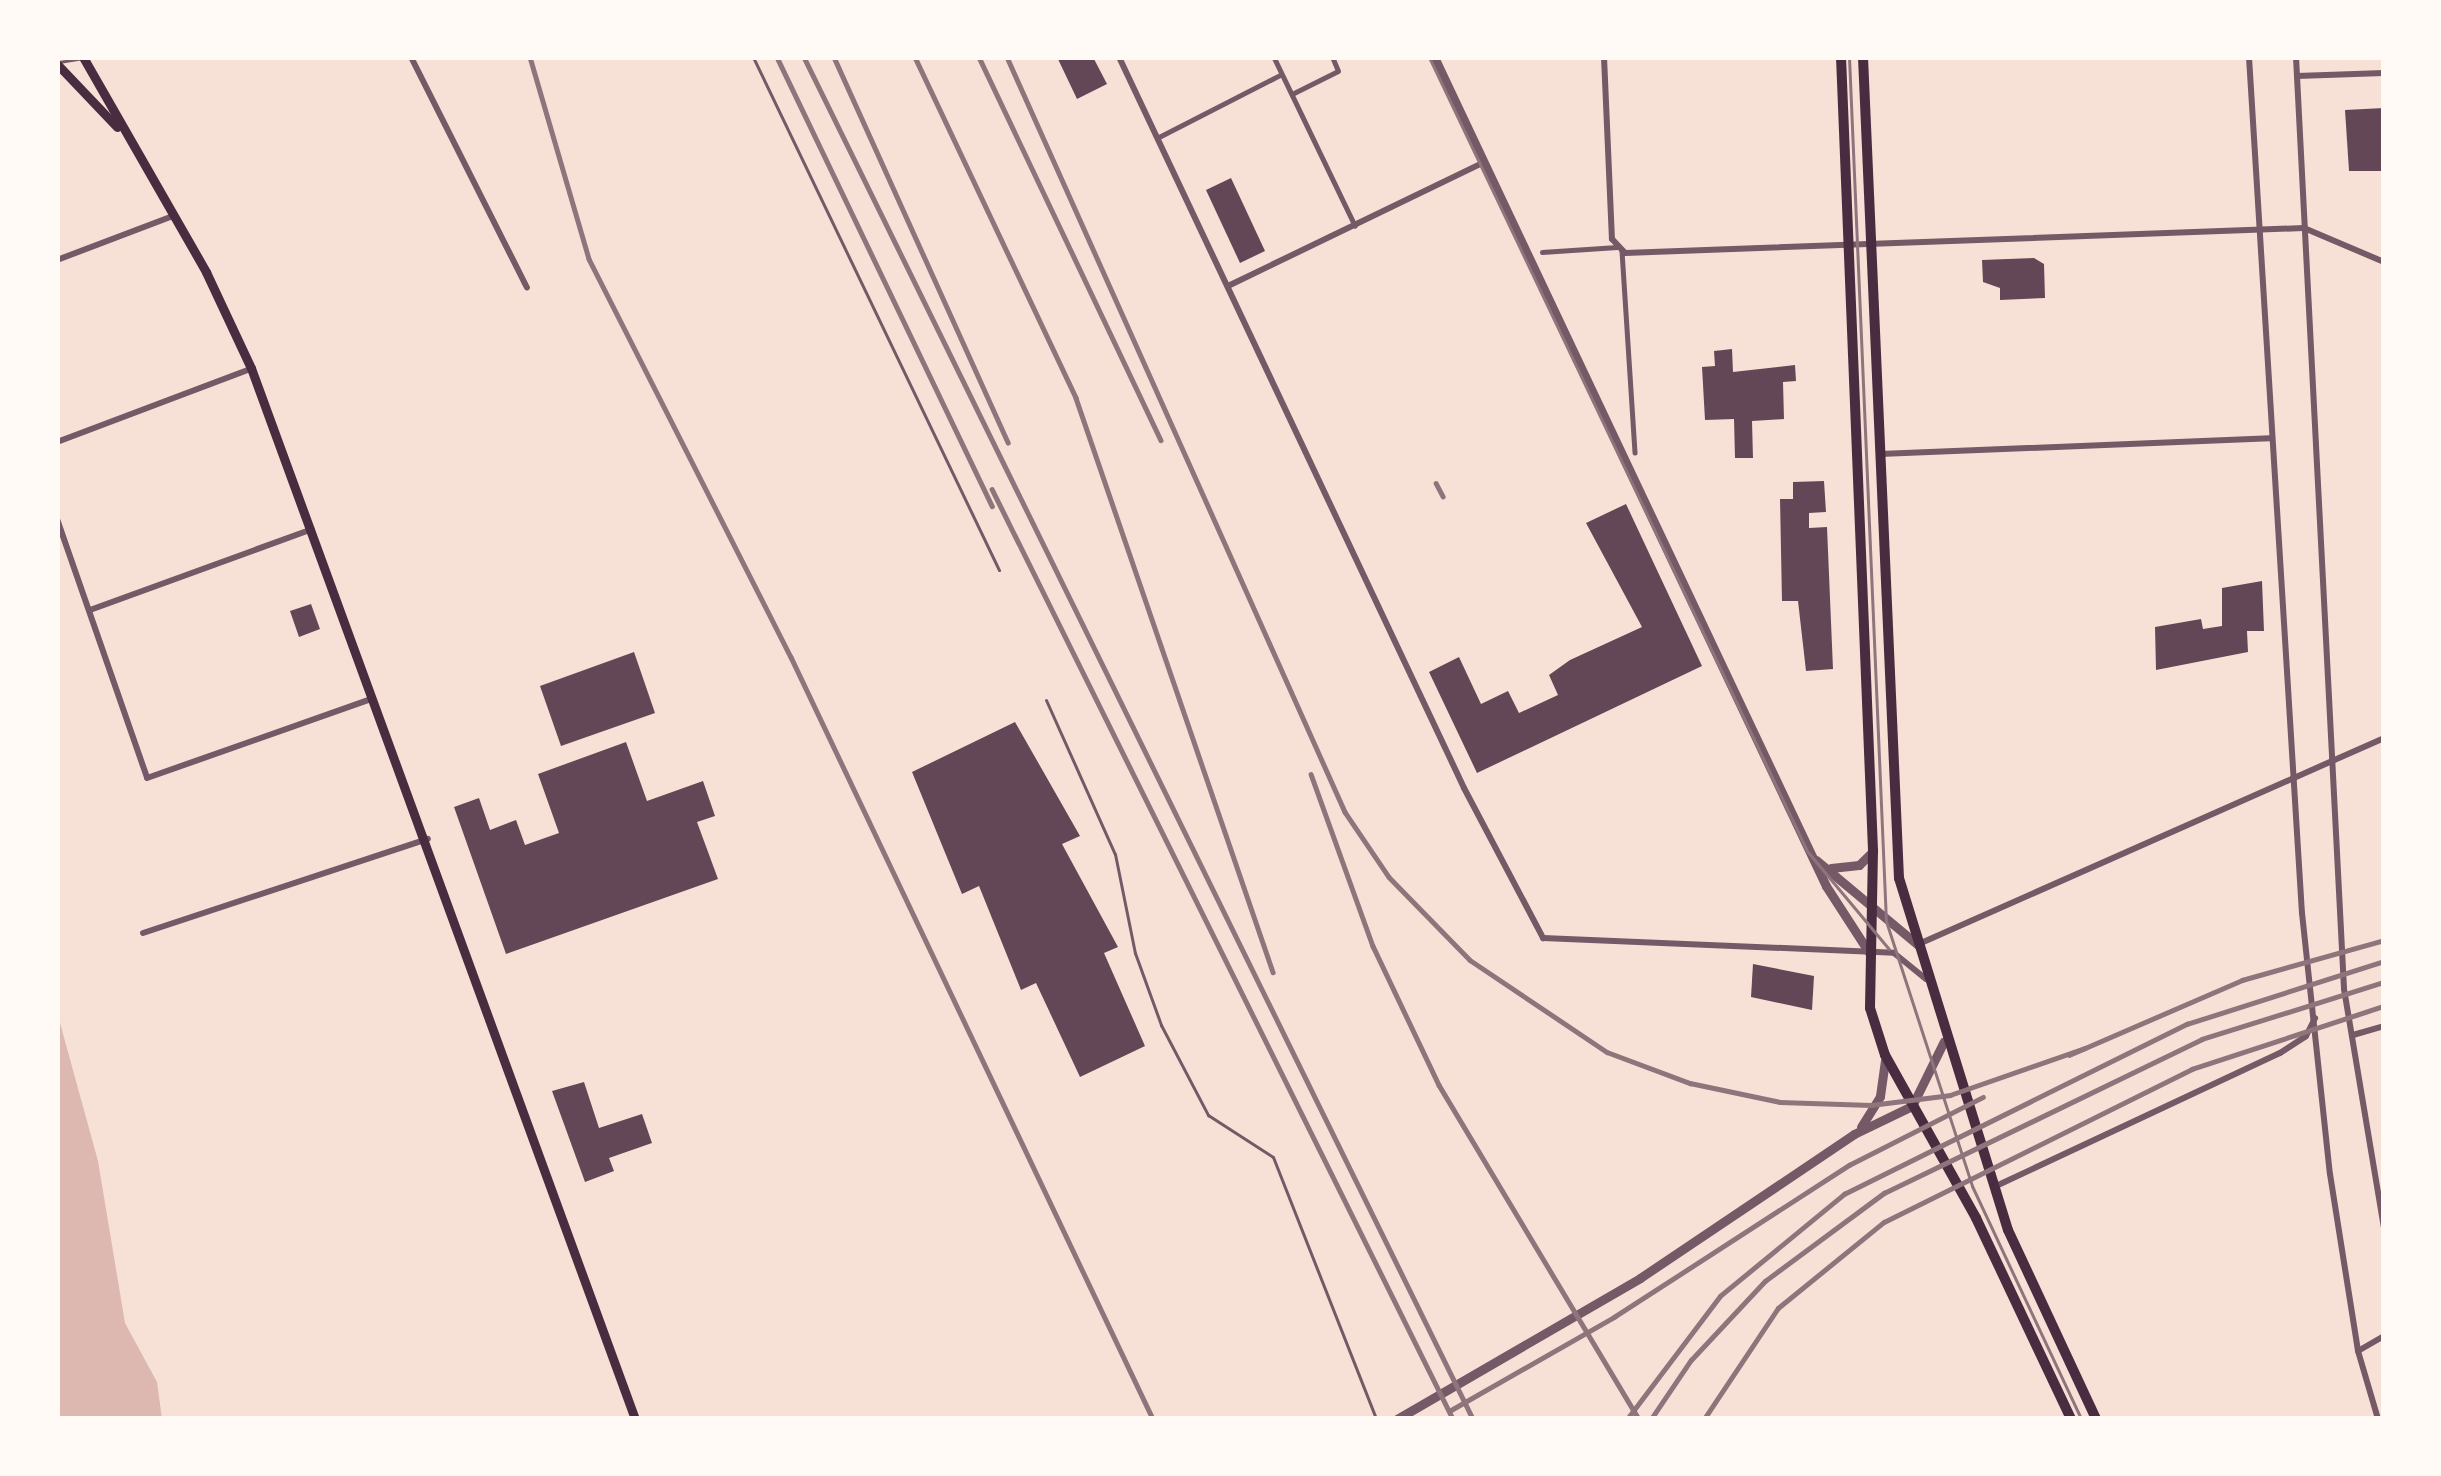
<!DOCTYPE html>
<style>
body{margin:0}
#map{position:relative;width:2441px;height:1476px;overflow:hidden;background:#f7e1d7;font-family:"Roboto Condensed",sans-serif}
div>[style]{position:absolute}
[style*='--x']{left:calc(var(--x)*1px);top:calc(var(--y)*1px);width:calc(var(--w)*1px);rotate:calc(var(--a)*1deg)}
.water>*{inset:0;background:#dcb8b0}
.building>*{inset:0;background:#644757}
.service>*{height:3px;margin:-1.5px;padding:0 1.5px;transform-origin:1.5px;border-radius:1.5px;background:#755966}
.pedestrian>*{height:4.5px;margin:-2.25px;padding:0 2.25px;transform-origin:2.25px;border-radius:2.25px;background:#755966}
.minor>*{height:6px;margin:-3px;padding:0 3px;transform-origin:3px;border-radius:3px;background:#755966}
.tertiary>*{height:9px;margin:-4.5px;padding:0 4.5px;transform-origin:4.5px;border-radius:4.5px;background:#755966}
.secondary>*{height:9px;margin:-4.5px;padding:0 4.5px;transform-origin:4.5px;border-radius:4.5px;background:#4a2c40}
.primary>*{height:10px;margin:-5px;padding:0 5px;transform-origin:5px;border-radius:5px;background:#4a2c40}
.tram>*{height:3px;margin:-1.5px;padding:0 1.5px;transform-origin:1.5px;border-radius:1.5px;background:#8f747c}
.rail>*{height:4.5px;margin:-2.25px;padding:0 2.25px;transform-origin:2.25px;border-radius:2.25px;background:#8f747c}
span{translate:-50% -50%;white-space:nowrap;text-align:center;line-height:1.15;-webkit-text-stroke:9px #fffaf5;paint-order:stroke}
.frame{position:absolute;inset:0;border:60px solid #fffaf5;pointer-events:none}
</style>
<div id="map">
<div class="water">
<i style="clip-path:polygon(57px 1012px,98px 1161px,125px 1323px,157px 1382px,162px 1419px,57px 1419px)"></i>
</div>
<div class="building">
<i style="clip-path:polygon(1057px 57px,1093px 57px,1107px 84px,1077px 99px)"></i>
<i style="clip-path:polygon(2384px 108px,2384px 171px,2349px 171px,2345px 110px)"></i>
<i style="clip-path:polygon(1231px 178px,1265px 251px,1240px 263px,1206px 190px)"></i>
<i style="clip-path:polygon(2034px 258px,2044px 264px,2045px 298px,2000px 300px,2000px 288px,1983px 282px,1982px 260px)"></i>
<i style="clip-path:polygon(1732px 349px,1733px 372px,1795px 365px,1796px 381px,1783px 382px,1784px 419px,1752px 421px,1753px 458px,1735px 458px,1734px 419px,1705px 420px,1702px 367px,1715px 366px,1714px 351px)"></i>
<i style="clip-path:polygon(1824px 481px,1826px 512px,1809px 513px,1809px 528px,1827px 527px,1833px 669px,1806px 671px,1798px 601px,1782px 601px,1780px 499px,1793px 499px,1793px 482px)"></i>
<i style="clip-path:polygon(1626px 504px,1702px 666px,1477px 773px,1429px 672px,1459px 657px,1481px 704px,1508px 691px,1519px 713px,1558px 695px,1549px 675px,1570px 660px,1642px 627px,1586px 523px)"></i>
<i style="clip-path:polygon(2262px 581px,2264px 631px,2247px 631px,2248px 652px,2156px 670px,2155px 627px,2201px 619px,2203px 629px,2222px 626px,2222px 588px)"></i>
<i style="clip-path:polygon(311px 604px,320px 629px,299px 637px,290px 611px)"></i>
<i style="clip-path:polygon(634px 652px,655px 713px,561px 746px,540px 686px)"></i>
<i style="clip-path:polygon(1015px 722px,1080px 836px,1062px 844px,1118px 947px,1104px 953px,1145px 1046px,1080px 1077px,1036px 983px,1021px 990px,979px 886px,962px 894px,912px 772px)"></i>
<i style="clip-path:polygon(626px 742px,647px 801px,703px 781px,715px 816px,697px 822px,718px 879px,506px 954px,454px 807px,479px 798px,490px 830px,516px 820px,525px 845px,559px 833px,538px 774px)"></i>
<i style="clip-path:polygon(1753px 964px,1814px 976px,1812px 1010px,1751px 997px)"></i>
<i style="clip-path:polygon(584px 1082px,599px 1128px,642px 1114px,652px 1143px,609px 1158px,614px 1171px,585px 1182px,552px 1091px)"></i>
</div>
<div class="service">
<i style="--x:753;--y:57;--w:569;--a:64.38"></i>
<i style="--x:59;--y:62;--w:20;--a:-9"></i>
<i style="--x:1046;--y:700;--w:169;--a:65.9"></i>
<i style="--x:1115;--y:854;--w:101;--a:78.6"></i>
<i style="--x:1135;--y:953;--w:77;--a:70.1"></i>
<i style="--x:1161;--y:1025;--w:102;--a:62.4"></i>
<i style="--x:1208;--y:1115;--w:77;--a:32.9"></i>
<i style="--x:1273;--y:1157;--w:282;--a:68.5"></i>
</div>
<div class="pedestrian">
<i style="--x:1274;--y:57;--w:187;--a:64.3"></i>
<i style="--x:1292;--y:94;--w:51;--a:-26.6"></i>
<i style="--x:1338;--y:71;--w:15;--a:-113"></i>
<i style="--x:1157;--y:138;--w:138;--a:-27.1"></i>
<i style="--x:1622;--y:251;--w:202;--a:86.3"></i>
<i style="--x:1542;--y:252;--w:75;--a:-3.8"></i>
</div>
<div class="minor">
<i style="--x:411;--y:57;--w:258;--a:63.3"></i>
<i style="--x:1119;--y:57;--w:808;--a:64.73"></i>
<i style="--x:1464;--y:788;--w:170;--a:62.2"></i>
<i style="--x:1543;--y:938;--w:351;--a:2.4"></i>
<i style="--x:1894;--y:953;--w:41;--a:39.1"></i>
<i style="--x:1604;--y:57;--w:182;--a:87.5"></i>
<i style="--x:1612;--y:239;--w:19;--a:47"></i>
<i style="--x:1625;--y:253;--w:679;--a:-2.11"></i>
<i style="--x:2304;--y:228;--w:87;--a:23"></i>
<i style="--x:2249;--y:57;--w:858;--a:86.46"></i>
<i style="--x:2302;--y:913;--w:262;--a:83.9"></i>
<i style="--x:2330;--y:1174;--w:179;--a:81"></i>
<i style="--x:2358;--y:1351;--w:71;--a:73.6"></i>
<i style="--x:2296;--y:57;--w:933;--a:87.05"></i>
<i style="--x:2344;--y:989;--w:241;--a:80.5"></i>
<i style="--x:2297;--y:76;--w:87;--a:-2"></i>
<i style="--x:57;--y:260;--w:124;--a:-20.8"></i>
<i style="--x:1228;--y:286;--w:284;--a:-25.8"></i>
<i style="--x:57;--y:442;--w:206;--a:-20.7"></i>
<i style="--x:1880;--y:454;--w:390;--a:-2.3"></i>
<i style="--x:57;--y:519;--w:274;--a:70.8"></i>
<i style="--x:147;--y:778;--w:238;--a:-19.4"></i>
<i style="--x:90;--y:610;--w:236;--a:-20"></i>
<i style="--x:143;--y:933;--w:300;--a:-18.3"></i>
<i style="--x:1921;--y:943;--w:506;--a:-23.88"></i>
<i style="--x:2353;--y:1035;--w:32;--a:-16"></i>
<i style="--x:1996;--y:1186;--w:314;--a:-25.1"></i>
<i style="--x:2280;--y:1053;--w:31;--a:-33"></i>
<i style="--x:2306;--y:1036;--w:20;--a:-63"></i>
<i style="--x:2358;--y:1351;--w:30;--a:-30"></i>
</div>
<div class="tertiary">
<i style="--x:1434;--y:57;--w:917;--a:64.69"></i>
<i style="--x:1826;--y:886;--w:81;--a:57.1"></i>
<i style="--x:1816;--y:860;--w:133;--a:39.8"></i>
<i style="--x:1831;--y:868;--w:28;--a:-6"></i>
<i style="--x:1859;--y:865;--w:20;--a:-45"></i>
<i style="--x:1861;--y:1127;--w:36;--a:-58"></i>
<i style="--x:1880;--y:1096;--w:36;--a:-82"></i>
<i style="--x:1397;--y:1419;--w:281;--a:-30.1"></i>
<i style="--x:1640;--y:1278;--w:258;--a:-33.9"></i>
<i style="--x:1854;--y:1134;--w:64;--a:-25.8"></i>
<i style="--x:1912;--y:1106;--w:72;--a:-63.8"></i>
</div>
<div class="secondary">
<i style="--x:83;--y:57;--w:248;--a:60.2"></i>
<i style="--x:206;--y:272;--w:106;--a:64.9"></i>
<i style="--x:251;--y:368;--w:1119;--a:69.93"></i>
<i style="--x:57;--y:64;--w:87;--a:46.4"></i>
</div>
<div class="primary">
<i style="--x:1841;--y:57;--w:795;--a:87.69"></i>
<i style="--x:1873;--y:851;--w:157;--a:91.1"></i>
<i style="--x:1870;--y:1008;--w:49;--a:72.3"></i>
<i style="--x:1885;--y:1055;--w:187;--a:60.8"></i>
<i style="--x:1976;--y:1218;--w:222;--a:64.7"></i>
<i style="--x:1863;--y:57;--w:822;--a:87.49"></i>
<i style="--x:1899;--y:878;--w:368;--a:72.8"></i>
<i style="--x:2008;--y:1230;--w:208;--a:65"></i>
</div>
<div class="tram">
<i style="--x:1429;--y:57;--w:879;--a:64.54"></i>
<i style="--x:1807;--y:851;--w:128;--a:50.1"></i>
<i style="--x:1849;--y:57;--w:865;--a:87.55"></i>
<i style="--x:1886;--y:921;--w:279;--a:72"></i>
<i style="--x:1972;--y:1186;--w:257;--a:64.9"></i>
</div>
<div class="rail">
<i style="--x:530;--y:57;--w:210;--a:73.7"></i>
<i style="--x:589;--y:259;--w:446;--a:63.1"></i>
<i style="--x:791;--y:657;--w:844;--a:64.59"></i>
<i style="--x:777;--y:57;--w:498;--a:64.4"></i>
<i style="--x:804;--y:57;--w:1517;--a:63.84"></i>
<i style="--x:834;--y:57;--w:423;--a:65.7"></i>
<i style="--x:915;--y:57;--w:377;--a:64.7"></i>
<i style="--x:1076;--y:398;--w:607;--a:71.06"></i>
<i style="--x:979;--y:57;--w:424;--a:64.6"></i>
<i style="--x:1007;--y:57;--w:827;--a:65.88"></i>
<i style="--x:1345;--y:812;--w:78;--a:55.9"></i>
<i style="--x:1389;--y:877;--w:116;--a:45.7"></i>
<i style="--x:1470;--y:960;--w:165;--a:33.9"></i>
<i style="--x:1607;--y:1052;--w:89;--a:20.5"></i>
<i style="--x:1690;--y:1083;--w:92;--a:11.9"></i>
<i style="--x:1780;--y:1102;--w:91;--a:1.9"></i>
<i style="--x:1871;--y:1105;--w:80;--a:-7.2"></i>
<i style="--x:1950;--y:1095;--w:143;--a:-19.2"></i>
<i style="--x:1436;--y:483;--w:15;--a:62"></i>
<i style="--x:992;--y:489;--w:1038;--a:63.63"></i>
<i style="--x:1311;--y:774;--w:183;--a:70.2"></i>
<i style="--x:1373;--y:946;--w:154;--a:64.6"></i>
<i style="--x:1439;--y:1085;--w:389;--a:59.1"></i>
<i style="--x:2069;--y:1055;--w:189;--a:-23.4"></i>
<i style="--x:2242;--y:980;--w:148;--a:-15.7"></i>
<i style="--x:1451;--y:1410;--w:188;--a:-29.7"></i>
<i style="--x:1614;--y:1317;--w:280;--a:-32.9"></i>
<i style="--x:1849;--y:1165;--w:150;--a:-26.9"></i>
<i style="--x:1627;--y:1419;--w:154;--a:-52.9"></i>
<i style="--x:1720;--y:1296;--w:161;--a:-39.4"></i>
<i style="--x:1844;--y:1194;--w:383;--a:-26.4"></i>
<i style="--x:2187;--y:1024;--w:207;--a:-17.7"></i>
<i style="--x:1651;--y:1419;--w:71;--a:-55.9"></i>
<i style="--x:1691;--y:1360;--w:108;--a:-46.9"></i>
<i style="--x:1765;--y:1281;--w:148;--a:-36.5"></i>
<i style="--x:1884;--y:1193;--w:353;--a:-25.8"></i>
<i style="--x:2202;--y:1039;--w:191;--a:-17.4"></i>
<i style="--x:1704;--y:1419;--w:133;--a:-56.3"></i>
<i style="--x:1778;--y:1308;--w:136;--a:-39.1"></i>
<i style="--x:1884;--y:1222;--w:344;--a:-26.4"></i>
<i style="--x:2192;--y:1069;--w:202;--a:-18.2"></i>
</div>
<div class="frame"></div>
</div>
